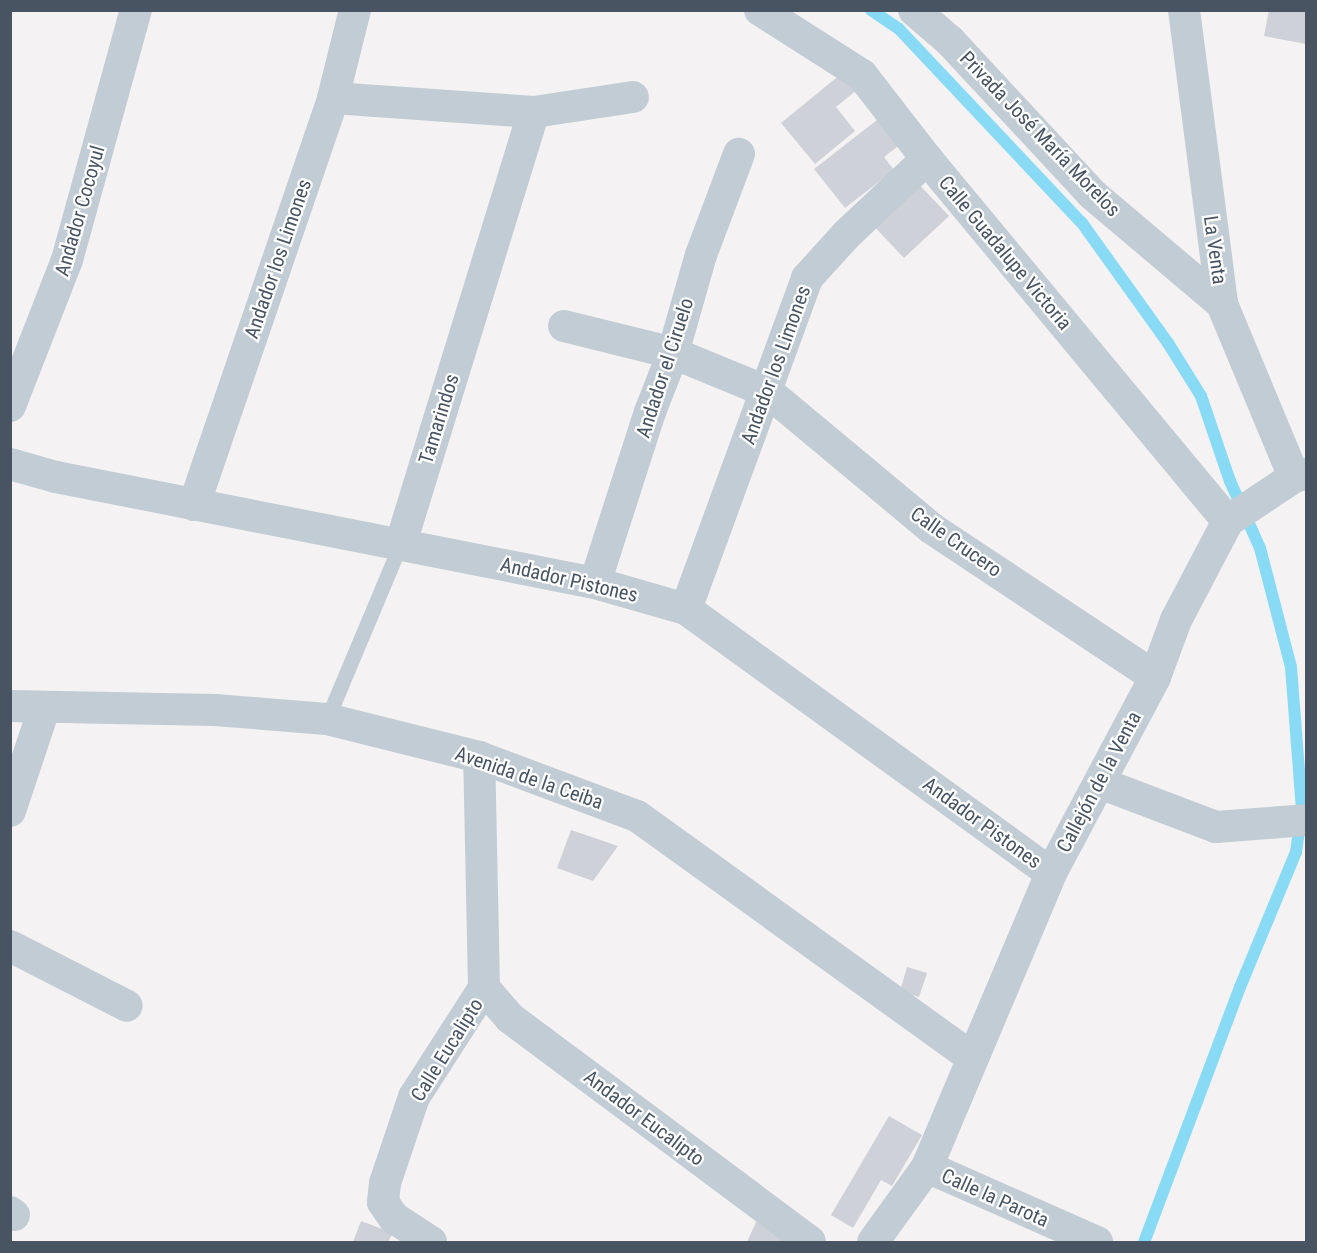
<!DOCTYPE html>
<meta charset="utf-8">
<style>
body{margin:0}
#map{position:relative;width:1317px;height:1253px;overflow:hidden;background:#f4f2f2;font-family:"Roboto Condensed",sans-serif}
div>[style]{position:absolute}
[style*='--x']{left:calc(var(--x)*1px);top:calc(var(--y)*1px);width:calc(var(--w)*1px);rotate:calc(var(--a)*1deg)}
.stream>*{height:12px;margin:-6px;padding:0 6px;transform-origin:6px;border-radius:6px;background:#88daf5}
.building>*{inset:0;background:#ced1d8}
.lane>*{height:15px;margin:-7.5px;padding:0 7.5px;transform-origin:7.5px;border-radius:7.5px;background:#c2ccd4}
.street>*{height:32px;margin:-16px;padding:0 16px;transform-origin:16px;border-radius:16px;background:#c2ccd4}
span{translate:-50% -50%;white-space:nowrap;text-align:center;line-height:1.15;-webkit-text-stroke:4.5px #fff;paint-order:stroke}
.street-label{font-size:20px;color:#485462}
.frame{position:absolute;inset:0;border:12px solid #485462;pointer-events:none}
</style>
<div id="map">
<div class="stream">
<i style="--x:871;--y:10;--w:34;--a:34"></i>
<i style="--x:899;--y:29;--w:267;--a:46.7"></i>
<i style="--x:1082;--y:223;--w:148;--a:54.4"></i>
<i style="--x:1168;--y:343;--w:62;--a:58.1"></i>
<i style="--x:1201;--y:396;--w:90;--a:71.2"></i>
<i style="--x:1230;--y:481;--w:73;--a:65.9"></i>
<i style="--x:1260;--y:548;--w:123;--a:75.4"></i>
<i style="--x:1291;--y:667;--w:142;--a:85.6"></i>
<i style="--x:1302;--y:809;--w:43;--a:97.9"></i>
<i style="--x:1296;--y:852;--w:146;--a:112.5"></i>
<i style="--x:1240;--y:987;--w:272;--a:110.6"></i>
</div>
<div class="building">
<i style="clip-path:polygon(1269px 10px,1306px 10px,1306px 44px,1264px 36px)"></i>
<i style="clip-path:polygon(847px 69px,862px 86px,836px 107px,855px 131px,815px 164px,781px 123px)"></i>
<i style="clip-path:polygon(886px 113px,906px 140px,884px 157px,894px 170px,845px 208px,814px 169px)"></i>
<i style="clip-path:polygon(913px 178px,949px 216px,904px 258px,868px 220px)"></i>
<i style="clip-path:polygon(571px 830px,618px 846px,593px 881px,557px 868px)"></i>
<i style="clip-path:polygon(907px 967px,927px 973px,919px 997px,900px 991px)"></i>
<i style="clip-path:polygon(889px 1116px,922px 1135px,892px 1186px,881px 1180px,853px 1228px,831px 1215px)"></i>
<i style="clip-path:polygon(757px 1220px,809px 1242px,747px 1242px)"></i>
<i style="clip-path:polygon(361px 1221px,393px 1233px,388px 1242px,353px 1242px)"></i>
</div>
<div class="lane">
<i style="--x:327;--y:719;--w:191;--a:-67.2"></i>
</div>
<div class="street">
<i style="--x:760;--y:10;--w:121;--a:32.5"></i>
<i style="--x:862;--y:75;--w:106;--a:52.3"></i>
<i style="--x:927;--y:159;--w:471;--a:50.3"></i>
<i style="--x:914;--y:10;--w:48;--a:40.7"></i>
<i style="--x:950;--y:41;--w:209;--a:47.1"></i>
<i style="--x:1092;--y:194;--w:170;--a:40.2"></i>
<i style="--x:1184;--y:10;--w:296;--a:82.6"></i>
<i style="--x:1222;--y:304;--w:187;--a:67.4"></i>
<i style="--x:333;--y:98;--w:201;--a:4"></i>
<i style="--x:534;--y:112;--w:100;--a:-8.6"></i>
<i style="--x:564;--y:326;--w:112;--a:13.9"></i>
<i style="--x:673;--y:353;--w:103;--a:22.3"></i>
<i style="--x:768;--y:392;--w:212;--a:39.8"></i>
<i style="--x:931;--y:528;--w:269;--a:33.6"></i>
<i style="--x:10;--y:406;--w:157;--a:-68.7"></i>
<i style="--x:67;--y:260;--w:259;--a:-74.6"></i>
<i style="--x:10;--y:464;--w:48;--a:15.8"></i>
<i style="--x:56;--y:477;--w:549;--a:11.13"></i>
<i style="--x:595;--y:583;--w:95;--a:15.9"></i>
<i style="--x:686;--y:609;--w:450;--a:35.9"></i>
<i style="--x:194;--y:505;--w:430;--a:-71.1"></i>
<i style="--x:333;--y:98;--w:91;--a:-76"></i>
<i style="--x:401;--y:543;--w:451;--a:-72.9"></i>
<i style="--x:595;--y:583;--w:180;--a:-72.2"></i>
<i style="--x:650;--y:412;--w:63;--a:-68.7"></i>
<i style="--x:673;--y:353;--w:102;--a:-74.1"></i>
<i style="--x:701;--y:255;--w:108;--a:-69.4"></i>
<i style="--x:686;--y:609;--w:352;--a:-69.9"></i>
<i style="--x:807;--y:278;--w:59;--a:-47.7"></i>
<i style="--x:847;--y:234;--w:110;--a:-43.2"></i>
<i style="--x:10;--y:706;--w:205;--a:1.1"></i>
<i style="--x:215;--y:710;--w:112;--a:4.6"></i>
<i style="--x:327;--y:719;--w:157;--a:14"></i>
<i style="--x:479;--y:757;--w:169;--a:20.5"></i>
<i style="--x:637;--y:816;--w:413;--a:35.8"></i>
<i style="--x:1100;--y:783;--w:124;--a:20.8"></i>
<i style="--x:1216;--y:827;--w:90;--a:-4.4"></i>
<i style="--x:10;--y:811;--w:108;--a:-71.6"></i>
<i style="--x:10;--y:946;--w:131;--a:27.1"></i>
<i style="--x:484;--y:988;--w:40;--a:49"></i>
<i style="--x:510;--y:1018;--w:374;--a:36.7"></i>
<i style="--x:927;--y:1167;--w:186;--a:23.8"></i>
<i style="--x:10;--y:1212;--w:5;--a:37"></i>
<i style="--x:431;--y:1242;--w:44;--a:-147"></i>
<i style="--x:394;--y:1218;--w:19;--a:-125"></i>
<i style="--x:383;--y:1202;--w:19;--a:-84"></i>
<i style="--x:385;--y:1183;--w:91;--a:-71.4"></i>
<i style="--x:414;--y:1097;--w:130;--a:-57.3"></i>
<i style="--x:484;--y:988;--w:231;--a:-91.2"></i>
<i style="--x:873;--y:1242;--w:92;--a:-54.2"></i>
<i style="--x:927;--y:1167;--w:319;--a:-67.1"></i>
<i style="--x:1051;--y:873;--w:222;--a:-62"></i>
<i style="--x:1155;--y:677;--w:61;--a:-69.8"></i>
<i style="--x:1176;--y:620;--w:112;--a:-62.3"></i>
<i style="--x:1228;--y:521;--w:79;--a:-33.7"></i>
<i style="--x:1294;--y:477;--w:12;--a:-14"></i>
</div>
<div class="street-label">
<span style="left:1040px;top:134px;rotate:46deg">Privada José María Morelos</span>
<span style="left:80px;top:211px;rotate:-74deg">Andador Cocoyul</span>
<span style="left:1215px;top:250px;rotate:82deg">La Venta</span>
<span style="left:1005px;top:253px;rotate:50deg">Calle Guadalupe Victoria</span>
<span style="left:278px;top:259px;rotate:-71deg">Andador los Limones</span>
<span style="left:776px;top:365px;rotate:-70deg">Andador los Limones</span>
<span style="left:665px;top:368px;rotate:-72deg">Andador el Ciruelo</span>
<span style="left:439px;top:419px;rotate:-73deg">Tamarindos</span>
<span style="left:956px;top:542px;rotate:35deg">Calle Crucero</span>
<span style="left:569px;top:580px;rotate:13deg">Andador Pistones</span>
<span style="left:529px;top:778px;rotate:19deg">Avenida de la Ceiba</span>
<span style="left:1099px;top:782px;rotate:-62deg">Callejón de la Venta</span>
<span style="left:982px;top:823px;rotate:36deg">Andador Pistones</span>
<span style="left:447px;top:1050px;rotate:-58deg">Calle Eucalipto</span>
<span style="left:644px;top:1118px;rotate:37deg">Andador Eucalipto</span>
<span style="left:995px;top:1198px;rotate:24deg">Calle la Parota</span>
</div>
<div class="frame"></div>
</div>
